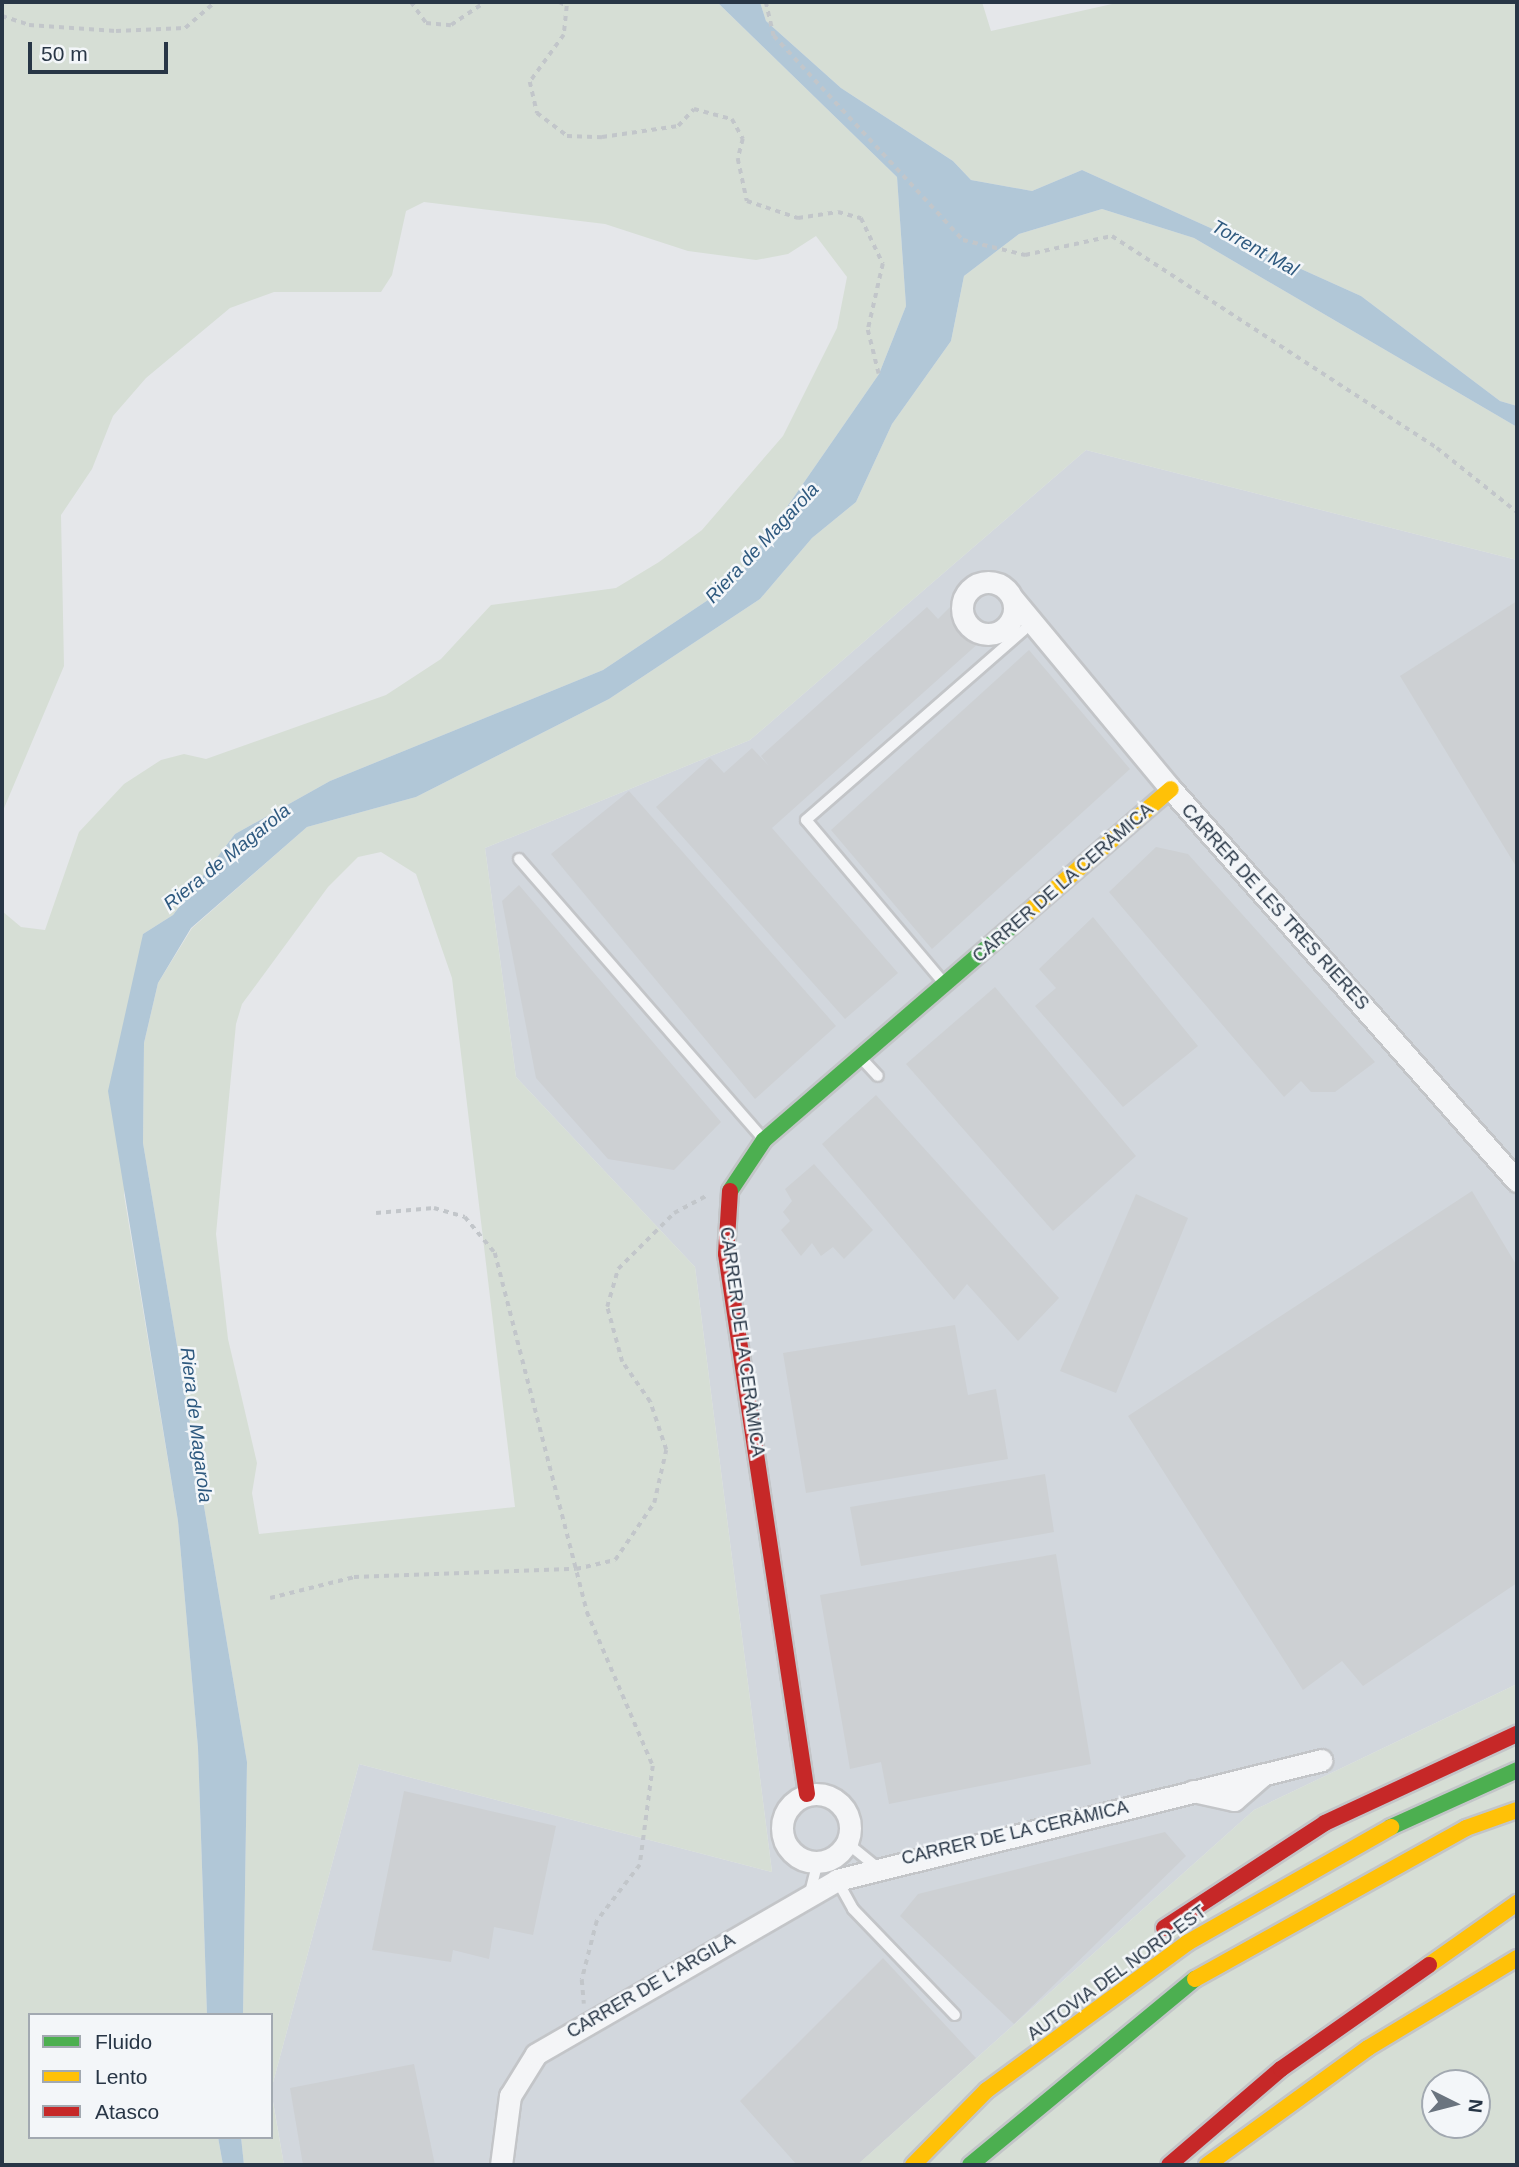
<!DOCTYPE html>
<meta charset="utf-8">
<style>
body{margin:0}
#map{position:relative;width:1519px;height:2167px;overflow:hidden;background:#e5e7ea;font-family:Arial,sans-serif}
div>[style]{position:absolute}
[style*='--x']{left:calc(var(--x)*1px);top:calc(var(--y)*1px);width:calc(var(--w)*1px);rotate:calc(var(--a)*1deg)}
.built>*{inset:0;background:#d2d7dd}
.green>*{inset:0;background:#d6ded5}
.water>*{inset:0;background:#b1c7d7}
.building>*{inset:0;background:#cdd0d3}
.path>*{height:3.5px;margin-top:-1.75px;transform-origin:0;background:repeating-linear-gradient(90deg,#c2c6ca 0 5px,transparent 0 10px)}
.roads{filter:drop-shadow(2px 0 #c3c5c8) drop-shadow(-2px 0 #c3c5c8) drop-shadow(0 2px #c3c5c8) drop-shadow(0 -2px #c3c5c8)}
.lane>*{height:10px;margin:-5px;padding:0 5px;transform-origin:5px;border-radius:5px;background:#f4f5f7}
.street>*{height:21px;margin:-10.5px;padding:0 10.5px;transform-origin:10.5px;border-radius:10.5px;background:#f4f5f7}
.street>.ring{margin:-10.5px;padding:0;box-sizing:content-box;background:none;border:21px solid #f4f5f7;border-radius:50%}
.fast>*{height:16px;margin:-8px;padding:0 8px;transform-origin:8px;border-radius:8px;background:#4caf50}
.slow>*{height:16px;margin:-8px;padding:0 8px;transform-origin:8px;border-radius:8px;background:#ffc107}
.jam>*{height:16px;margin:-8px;padding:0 8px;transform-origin:8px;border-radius:8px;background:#c62828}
span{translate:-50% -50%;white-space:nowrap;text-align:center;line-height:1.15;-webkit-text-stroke:5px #f3f6f9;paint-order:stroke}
.street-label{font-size:18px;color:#283646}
.water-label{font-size:19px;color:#2e597f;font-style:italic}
.frame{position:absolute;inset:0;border:4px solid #283646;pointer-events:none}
.legend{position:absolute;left:28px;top:2013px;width:245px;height:126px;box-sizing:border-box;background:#f3f6f9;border:2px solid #a2a9b1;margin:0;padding:9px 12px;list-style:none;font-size:21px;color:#283646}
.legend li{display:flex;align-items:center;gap:14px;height:35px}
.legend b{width:35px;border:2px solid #a2a9b1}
.north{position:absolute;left:1421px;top:2069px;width:70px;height:70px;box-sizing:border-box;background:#f3f6f9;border:2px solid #a2a9b1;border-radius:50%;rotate:96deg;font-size:19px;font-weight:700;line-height:28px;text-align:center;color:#283646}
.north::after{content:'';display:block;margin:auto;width:24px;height:32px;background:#6a747f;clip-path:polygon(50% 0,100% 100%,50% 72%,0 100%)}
.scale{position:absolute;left:28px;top:42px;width:140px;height:32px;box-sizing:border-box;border:4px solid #283646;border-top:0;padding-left:9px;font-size:21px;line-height:24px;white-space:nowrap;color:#283646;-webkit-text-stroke:5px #f3f6f9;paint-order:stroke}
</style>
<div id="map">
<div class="built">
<i style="clip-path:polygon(1086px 450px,1517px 560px,1517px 1684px,1254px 1810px,857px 2165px,284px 2165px,271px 2090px,359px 1764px,772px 1872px,695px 1267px,516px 1077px,485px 848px,750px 740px)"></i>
</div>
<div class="green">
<i style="clip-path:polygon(2px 2px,717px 2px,897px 177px,906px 306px,879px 374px,735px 582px,603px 670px,330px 781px,235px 834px,173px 915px,143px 934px,124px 1195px,178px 1521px,198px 1748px,207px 2015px,30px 2015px,30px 2137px,218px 2137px,223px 2165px,2px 2165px,2px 911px,21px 927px,45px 930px,79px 832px,124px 784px,161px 760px,184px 754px,206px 759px,386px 695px,441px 659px,491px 605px,616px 588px,659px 562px,702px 530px,783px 436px,837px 328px,847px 277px,816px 236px,788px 254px,756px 260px,688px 251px,605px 224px,424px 202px,406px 211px,392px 275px,381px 292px,274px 292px,230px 308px,146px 378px,113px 416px,92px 469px,61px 515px,64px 666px,2px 813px)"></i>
<i style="clip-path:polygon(760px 2px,982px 2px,991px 31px,1121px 2px,1517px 2px,1517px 406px,1500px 401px,1361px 296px,1082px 170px,1032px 191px,971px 180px,953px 161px,841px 88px,766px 21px)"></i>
<i style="clip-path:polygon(evenodd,1102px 209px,1194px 238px,1517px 427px,1517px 560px,1086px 450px,750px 740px,485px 848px,516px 1077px,695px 1267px,772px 1872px,359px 1764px,271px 2090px,271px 2015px,243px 2015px,247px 1762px,143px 1143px,144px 1043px,158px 983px,192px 928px,307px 827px,416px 797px,609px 699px,760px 599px,812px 538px,856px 502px,892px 424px,951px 341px,964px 276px,1019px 234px,1102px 209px,381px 852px,416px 874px,452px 978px,515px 1507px,259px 1534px,252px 1493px,257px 1463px,228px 1339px,216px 1234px,236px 1024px,242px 1004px,328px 887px,358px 857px,381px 852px)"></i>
<i style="clip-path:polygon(evenodd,1517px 1684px,1517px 2165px,857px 2165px,1254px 1810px,1517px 1684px,1435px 2083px,1477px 2083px,1477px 2125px,1435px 2125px,1435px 2083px)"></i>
<i style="clip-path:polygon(271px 2091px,284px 2165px,244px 2165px,241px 2137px,271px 2137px)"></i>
</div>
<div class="water">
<i style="clip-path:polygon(717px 2px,760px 2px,766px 21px,841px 88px,953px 161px,971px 180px,1032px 191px,1082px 170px,1361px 296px,1500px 401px,1517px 406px,1517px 427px,1194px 238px,1102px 209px,1019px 234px,964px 276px,951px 341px,892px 424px,856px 502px,812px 538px,760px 599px,609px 699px,416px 797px,307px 827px,191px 928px,158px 983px,144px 1043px,143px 1143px,247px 1762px,243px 2015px,207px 2015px,198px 1748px,178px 1521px,108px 1091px,143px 934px,173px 915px,235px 834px,330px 781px,603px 670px,735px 582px,879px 374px,906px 306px,897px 177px)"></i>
<i style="clip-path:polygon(218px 2137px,241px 2137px,244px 2165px,223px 2165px)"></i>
</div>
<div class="building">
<i style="clip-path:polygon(1517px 601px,1517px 868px,1400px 676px)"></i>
<i style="clip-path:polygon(927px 607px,938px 619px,950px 607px,981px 641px,772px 828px,898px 973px,845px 1019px,656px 807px,710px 758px,724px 773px,752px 748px,769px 766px,761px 756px)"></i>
<i style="clip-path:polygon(1029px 650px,1130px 769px,932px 949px,831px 830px)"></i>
<i style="clip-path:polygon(629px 791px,836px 1026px,755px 1099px,551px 854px)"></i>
<i style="clip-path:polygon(1156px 847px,1188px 854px,1375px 1062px,1335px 1092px,1311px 1092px,1301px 1081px,1284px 1097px,1109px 892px)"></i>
<i style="clip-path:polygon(519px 885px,721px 1122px,674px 1170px,608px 1159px,536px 1078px,502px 901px)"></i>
<i style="clip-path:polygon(1093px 917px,1198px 1046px,1123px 1107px,1035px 1006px,1056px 988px,1039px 969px)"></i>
<i style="clip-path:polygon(995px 987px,1136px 1156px,1053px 1231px,906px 1064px)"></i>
<i style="clip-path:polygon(876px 1095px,1059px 1298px,1018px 1341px,967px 1284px,954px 1300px,822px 1144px)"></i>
<i style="clip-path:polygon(814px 1164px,873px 1230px,844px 1259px,833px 1247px,821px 1256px,812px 1243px,801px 1256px,781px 1230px,790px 1221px,783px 1212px,792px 1201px,785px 1189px)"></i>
<i style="clip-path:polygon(1472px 1191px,1517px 1266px,1517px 1583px,1363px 1686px,1342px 1661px,1303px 1690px,1128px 1416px)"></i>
<i style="clip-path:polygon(1136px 1194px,1188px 1218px,1116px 1393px,1060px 1371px)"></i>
<i style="clip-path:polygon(955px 1325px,968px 1395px,996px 1389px,1008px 1459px,806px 1493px,783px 1353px)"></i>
<i style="clip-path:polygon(1045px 1474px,1054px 1532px,861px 1566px,850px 1507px)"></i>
<i style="clip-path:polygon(1056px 1554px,1091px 1764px,889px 1804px,881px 1762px,850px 1769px,820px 1595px)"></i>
<i style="clip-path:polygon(404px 1791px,556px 1826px,533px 1935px,494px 1927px,489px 1959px,453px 1950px,451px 1962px,372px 1950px)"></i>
<i style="clip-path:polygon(1165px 1832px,1186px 1856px,1014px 2024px,900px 1916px,918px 1894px)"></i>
<i style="clip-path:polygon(883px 1958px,976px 2058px,857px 2165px,797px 2165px,740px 2101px)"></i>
<i style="clip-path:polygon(414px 2064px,435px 2165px,303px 2165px,290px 2088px)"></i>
</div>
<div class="path">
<i style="--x:411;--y:2;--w:26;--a:54"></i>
<i style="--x:426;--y:23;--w:25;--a:5"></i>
<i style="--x:451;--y:25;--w:41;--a:-34.1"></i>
<i style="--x:559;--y:2;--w:9;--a:27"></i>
<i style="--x:567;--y:6;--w:29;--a:96"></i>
<i style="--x:564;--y:35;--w:58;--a:125.9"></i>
<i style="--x:530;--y:82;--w:32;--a:77"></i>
<i style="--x:537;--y:113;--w:38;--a:37"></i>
<i style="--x:567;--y:136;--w:35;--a:2"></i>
<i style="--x:602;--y:137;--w:77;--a:-8.2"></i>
<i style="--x:678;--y:126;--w:23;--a:-47"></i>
<i style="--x:694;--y:109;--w:39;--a:15"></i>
<i style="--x:732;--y:119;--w:23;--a:61"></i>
<i style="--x:743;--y:139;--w:21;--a:104"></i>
<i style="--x:738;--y:159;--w:43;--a:77.9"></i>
<i style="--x:747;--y:201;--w:54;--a:18.4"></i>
<i style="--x:798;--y:218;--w:40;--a:-8.5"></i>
<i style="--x:838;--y:212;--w:24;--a:15"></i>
<i style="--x:861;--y:218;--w:51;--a:64.4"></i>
<i style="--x:883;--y:264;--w:68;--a:102.8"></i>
<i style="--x:868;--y:330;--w:45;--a:76"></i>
<i style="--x:766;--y:2;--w:35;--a:77"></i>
<i style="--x:774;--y:36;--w:278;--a:47.2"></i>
<i style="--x:963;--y:240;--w:64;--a:13.6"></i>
<i style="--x:1025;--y:255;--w:89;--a:-12.3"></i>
<i style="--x:1112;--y:236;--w:388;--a:33.1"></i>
<i style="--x:1437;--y:448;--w:102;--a:38.7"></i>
<i style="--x:2;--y:16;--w:28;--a:18"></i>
<i style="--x:29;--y:25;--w:87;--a:3.9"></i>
<i style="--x:116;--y:31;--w:69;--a:-2.5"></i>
<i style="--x:185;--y:28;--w:40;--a:-41"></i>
<i style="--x:376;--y:1213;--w:58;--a:-4.9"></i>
<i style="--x:434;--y:1208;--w:32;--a:16"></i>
<i style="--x:465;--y:1217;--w:47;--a:50.2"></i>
<i style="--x:495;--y:1253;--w:371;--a:75.6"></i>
<i style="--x:587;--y:1612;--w:168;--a:66.8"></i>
<i style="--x:653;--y:1766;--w:100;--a:97.5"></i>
<i style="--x:640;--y:1865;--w:71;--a:127.5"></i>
<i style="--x:597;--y:1921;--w:61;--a:104.3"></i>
<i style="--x:582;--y:1980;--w:24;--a:85"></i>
<i style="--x:270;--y:1598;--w:87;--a:-14"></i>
<i style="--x:354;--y:1577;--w:222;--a:-2.1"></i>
<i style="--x:576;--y:1569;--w:40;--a:-13"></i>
<i style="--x:615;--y:1560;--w:69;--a:-55.6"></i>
<i style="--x:654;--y:1503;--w:54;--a:-77.2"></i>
<i style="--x:666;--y:1450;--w:51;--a:-108.4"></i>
<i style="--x:650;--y:1402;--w:49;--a:-125"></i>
<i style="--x:622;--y:1362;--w:57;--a:-105.3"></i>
<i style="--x:607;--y:1307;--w:40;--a:-74"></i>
<i style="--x:618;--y:1269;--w:79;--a:-45"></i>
<i style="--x:674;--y:1213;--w:38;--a:-28"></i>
</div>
<div class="roads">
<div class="lane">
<i style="--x:519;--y:859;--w:370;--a:48.9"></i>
<i style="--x:943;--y:982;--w:212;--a:-130.2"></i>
<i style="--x:806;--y:820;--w:289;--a:-41.1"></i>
<i style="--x:862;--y:1059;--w:23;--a:47"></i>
<i style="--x:847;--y:1843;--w:36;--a:39"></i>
<i style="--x:837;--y:1880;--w:33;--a:61"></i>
<i style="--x:853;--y:1909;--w:147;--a:46.1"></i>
<i style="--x:810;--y:1893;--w:32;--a:-76"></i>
</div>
<div class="street">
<i class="ring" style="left:962px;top:582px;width:31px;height:31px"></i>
<i style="--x:1013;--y:599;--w:247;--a:50.3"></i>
<i style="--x:1171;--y:789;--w:523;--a:48.57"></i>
<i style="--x:1193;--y:1791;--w:42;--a:12.4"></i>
<i style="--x:1234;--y:1800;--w:37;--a:-41"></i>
<i class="ring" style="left:782px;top:1794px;width:47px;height:47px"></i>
<i style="--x:501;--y:2165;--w:70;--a:-82.6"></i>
<i style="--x:510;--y:2096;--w:49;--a:-58.2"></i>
<i style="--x:536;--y:2054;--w:348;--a:-30"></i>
<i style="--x:837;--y:1880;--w:499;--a:-13.9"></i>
</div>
<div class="fast">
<i style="--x:730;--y:1191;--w:61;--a:-56.3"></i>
<i style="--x:764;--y:1140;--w:346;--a:-40.8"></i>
<i style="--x:1391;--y:1827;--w:138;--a:-24.3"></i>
<i style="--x:970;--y:2165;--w:292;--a:-39.6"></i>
</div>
<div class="slow">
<i style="--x:1026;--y:914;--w:191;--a:-40.8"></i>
<i style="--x:1429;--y:1965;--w:108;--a:-35.2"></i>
<i style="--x:1195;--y:1979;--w:310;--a:-29.1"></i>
<i style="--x:1466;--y:1828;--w:54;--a:-19.4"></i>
<i style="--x:913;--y:2165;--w:105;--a:-45.4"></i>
<i style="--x:987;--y:2090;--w:248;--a:-36.3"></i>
<i style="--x:1187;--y:1943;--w:235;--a:-29.6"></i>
<i style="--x:1207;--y:2165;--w:199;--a:-36"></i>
<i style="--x:1368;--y:2048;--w:174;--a:-31.1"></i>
</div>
<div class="jam">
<i style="--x:730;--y:1191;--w:63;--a:93.6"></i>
<i style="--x:726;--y:1254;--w:546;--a:81.47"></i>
<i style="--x:1164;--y:1928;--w:192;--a:-33.1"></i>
<i style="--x:1325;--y:1823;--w:212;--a:-24.9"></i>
<i style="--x:1169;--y:2165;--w:148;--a:-40.6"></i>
<i style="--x:1281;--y:2069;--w:181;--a:-35.1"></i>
</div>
</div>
<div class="street-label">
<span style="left:1063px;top:883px;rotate:-41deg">CARRER DE LA CERÀMICA</span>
<span style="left:1275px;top:907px;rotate:48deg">CARRER DE LES TRES RIERES</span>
<span style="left:742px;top:1342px;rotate:82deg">CARRER DE LA CERÀMICA</span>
<span style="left:1015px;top:1833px;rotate:-13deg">CARRER DE LA CERÀMICA</span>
<span style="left:1117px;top:1973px;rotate:-36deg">AUTOVIA DEL NORD-EST</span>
<span style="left:651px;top:1986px;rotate:-30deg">CARRER DE L'ARGILA</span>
</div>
<div class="water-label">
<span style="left:1255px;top:248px;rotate:29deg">Torrent Mal</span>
<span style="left:762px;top:543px;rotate:-47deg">Riera de Magarola</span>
<span style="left:227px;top:857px;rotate:-39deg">Riera de Magarola</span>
<span style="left:196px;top:1425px;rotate:83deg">Riera de Magarola</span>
</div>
<div class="frame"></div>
<ul class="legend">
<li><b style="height:9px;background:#4caf50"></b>Fluido</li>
<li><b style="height:9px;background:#ffc107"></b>Lento</li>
<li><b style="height:9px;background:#c62828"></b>Atasco</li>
</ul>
<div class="north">N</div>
<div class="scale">50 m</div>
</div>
